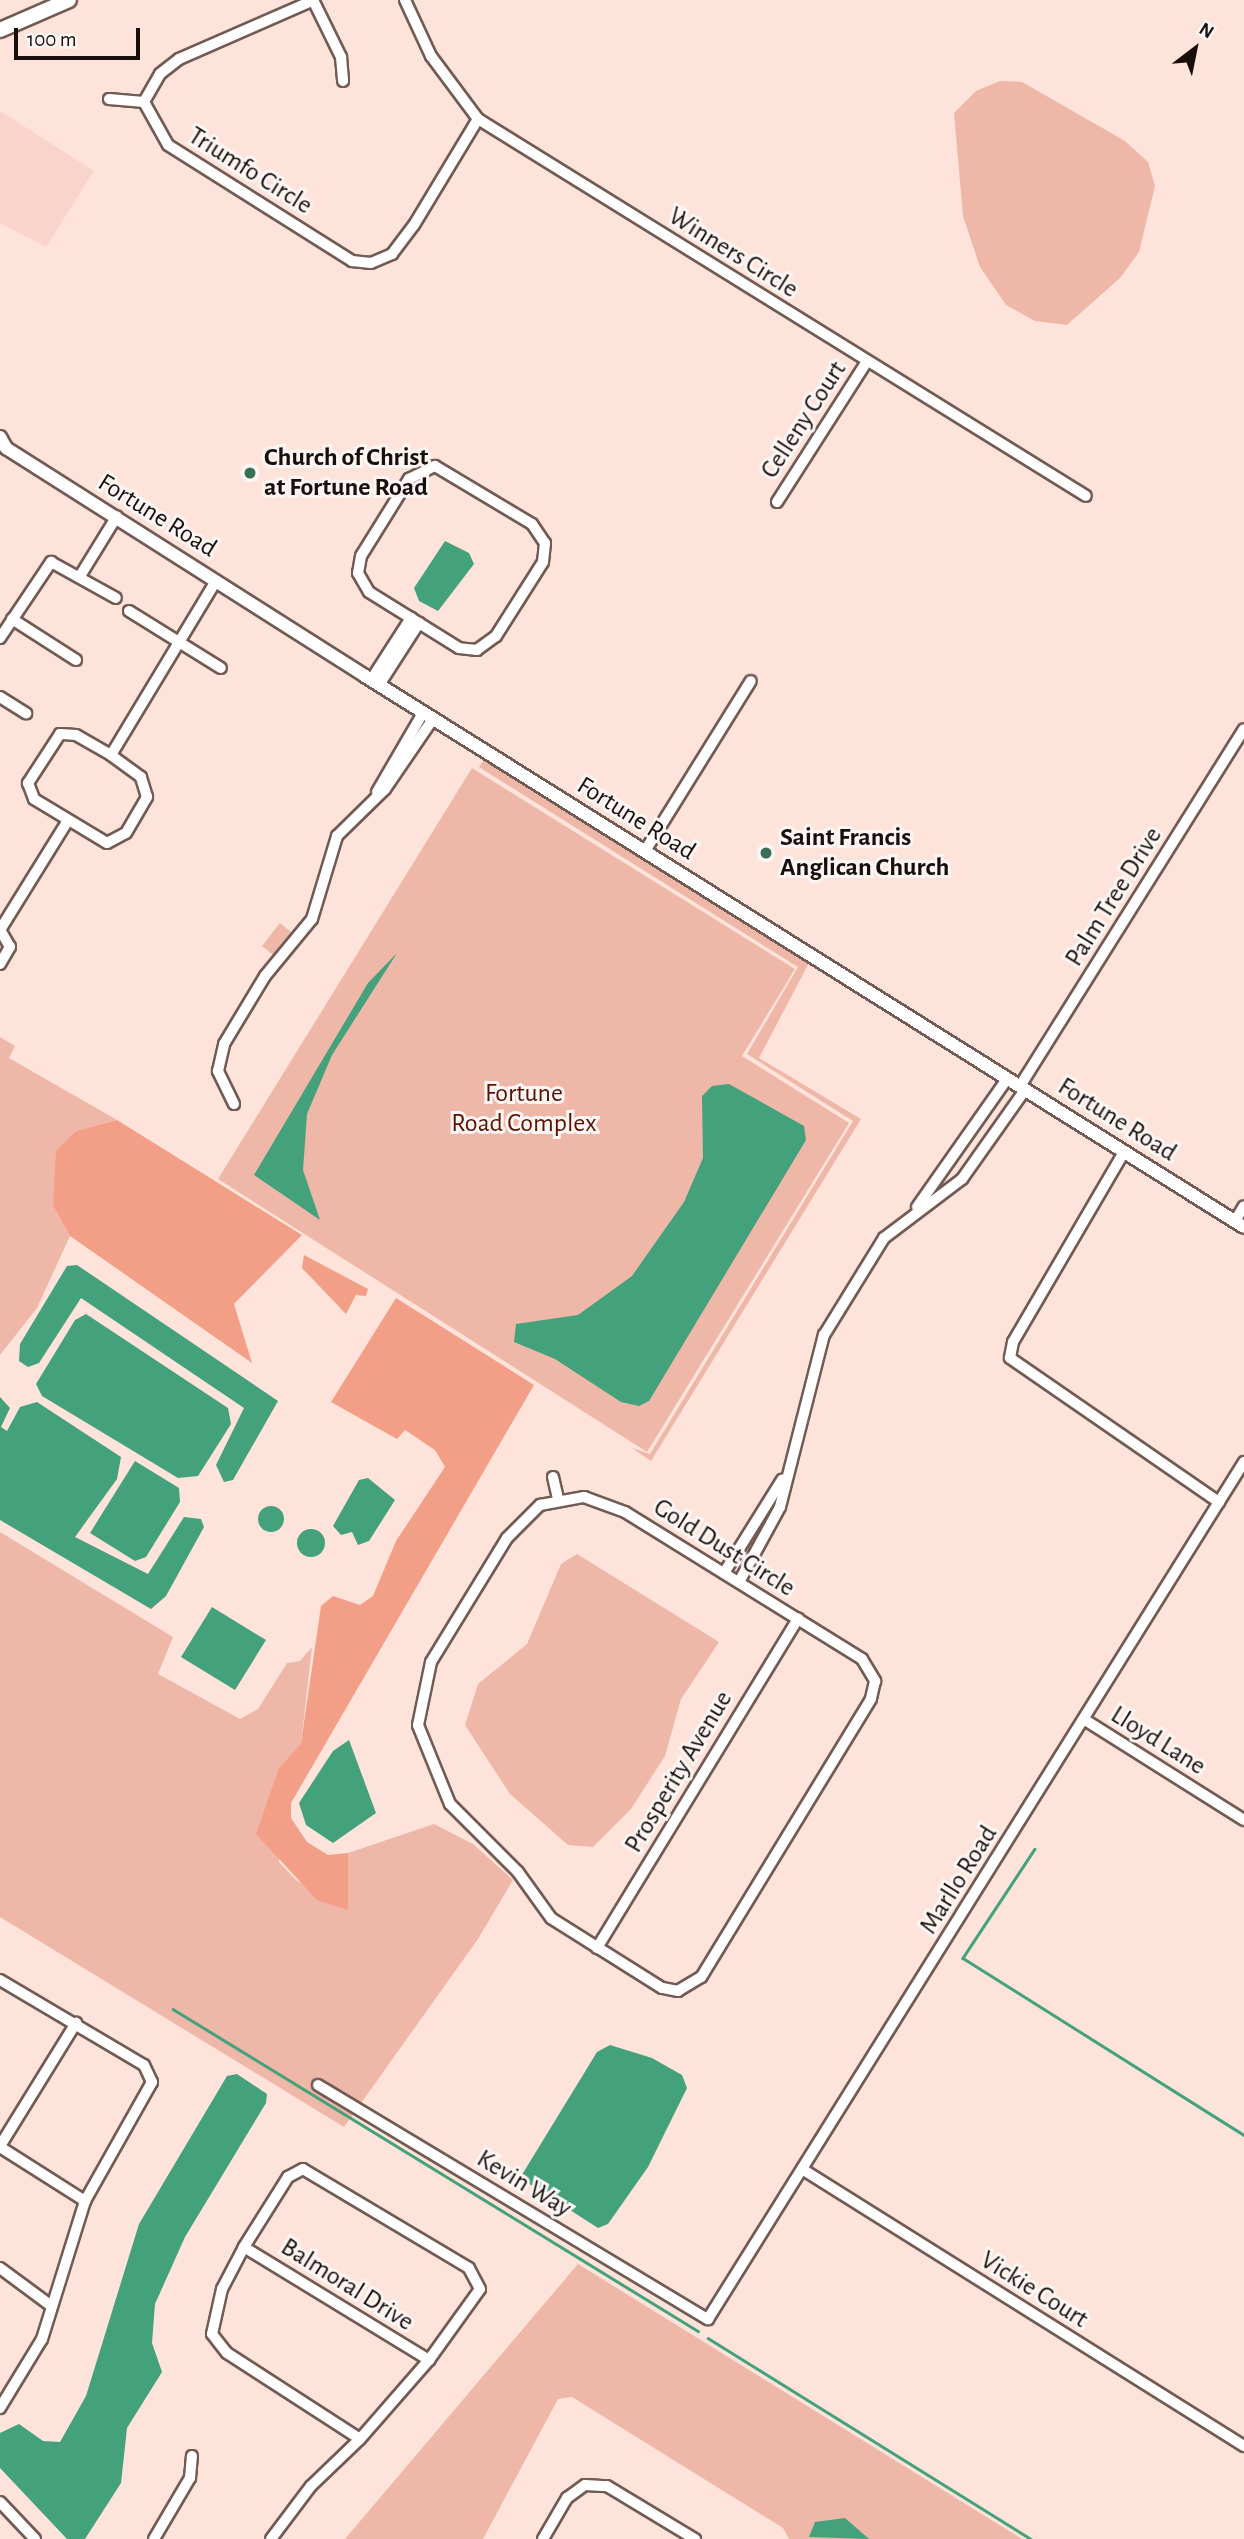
<!DOCTYPE html>
<style>
body{margin:0}
#map{position:relative;width:1244px;height:2539px;overflow:hidden;background:#fee3db;font-family:"Alegreya Sans",sans-serif}
div>[style]{position:absolute}
[style*='--x']{left:calc(var(--x)*1px);top:calc(var(--y)*1px);width:calc(var(--w)*1px);rotate:calc(var(--a)*1deg)}
.built>*{inset:0;background:#f8d4ca}
.green>*{inset:0;background:#eeb7a7}
.forest>*{inset:0;background:#f39f87}
.water>*{inset:0;background:#43a17b}
.round{border-radius:50%}
.stream>*{height:2.5px;margin:-1.25px;padding:0 1.25px;transform-origin:1.25px;border-radius:1.25px;background:#43a17b}
.roads{filter:drop-shadow(2px 0 #725b54) drop-shadow(-2px 0 #725b54) drop-shadow(0 2px #725b54) drop-shadow(0 -2px #725b54)}
.minor>*{height:10px;margin:-5px;padding:0 5px;transform-origin:5px;border-radius:5px;background:#fff}
.tertiary>*{height:12px;margin:-6px;padding:0 6px;transform-origin:6px;border-radius:6px;background:#fff}
.secondary>*{height:14px;margin:-7px;padding:0 7px;transform-origin:7px;border-radius:7px;background:#fff}
.dots>*{width:19px;height:19px;translate:-50% -50%;box-sizing:border-box;border:4px solid #fbf6f4;border-radius:50%}
span{translate:-50% -50%;white-space:nowrap;text-align:center;line-height:1.15;-webkit-text-stroke:6px #fbf6f4;paint-order:stroke}
.street-label{font-size:26px;color:#180f0c}
.poi-label{font-size:26px;color:#180f0c;font-weight:700}
.left{translate:0 -50%;text-align:left}
.park-label{font-size:26px;color:#5b1200}
.north{position:absolute;left:1160px;top:14px;width:70px;height:70px;-webkit-text-stroke:5px #fbf6f4;paint-order:stroke;rotate:32deg;font-size:19px;font-weight:700;line-height:28px;text-align:center;color:#180f0c}
.north::after{content:'';display:block;margin:auto;width:24px;height:32px;background:#180f0c;clip-path:polygon(50% 0,100% 100%,50% 72%,0 100%)}
.scale{position:absolute;left:14px;top:28px;width:126px;height:32px;box-sizing:border-box;border:4px solid #180f0c;border-top:0;padding-left:9px;font-size:21px;line-height:24px;white-space:nowrap;color:#180f0c;-webkit-text-stroke:5px #fbf6f4;paint-order:stroke}
</style>
<div id="map">
<div class="built">
<i style="clip-path:polygon(0 111px,94px 171px,46px 247px,0 223px)"></i>
</div>
<div class="green">
<i style="clip-path:polygon(1000px 81px,1022px 82px,1125px 141px,1148px 162px,1155px 186px,1139px 252px,1120px 278px,1067px 325px,1035px 321px,1006px 305px,980px 267px,963px 216px,954px 113px,976px 91px)"></i>
<i style="clip-path:polygon(485px 758px,810px 961px,759px 1058px,861px 1119px,651px 1461px,632px 1448px,650px 1454px,853px 1121px,747px 1054px,798px 967px,479px 767px)"></i>
<i style="clip-path:polygon(472px 768px,795px 969px,742px 1056px,849px 1123px,647px 1452px,218px 1179px)"></i>
<i style="clip-path:polygon(280px 923px,291px 932px,273px 955px,262px 946px)"></i>
<i style="clip-path:polygon(0 1037px,15px 1046px,9px 1058px,117px 1120px,76px 1131px,53px 1206px,70px 1236px,37px 1308px,0 1355px)"></i>
<i style="clip-path:polygon(0 1532px,173px 1637px,158px 1674px,240px 1719px,258px 1709px,287px 1663px,300px 1661px,312px 1647px,301px 1743px,279px 1768px,279px 1862px,296px 1880px,348px 1910px,348px 1853px,434px 1824px,473px 1844px,513px 1880px,478px 1939px,344px 2127px,0 1917px)"></i>
<i style="clip-path:polygon(577px 1554px,719px 1642px,681px 1699px,665px 1756px,631px 1809px,593px 1847px,568px 1845px,510px 1794px,465px 1725px,478px 1684px,527px 1644px,561px 1564px)"></i>
<i style="clip-path:polygon(578px 2264px,1022px 2539px,789px 2539px,783px 2528px,572px 2397px,558px 2399px,483px 2539px,345px 2539px)"></i>
</div>
<div class="forest">
<i style="clip-path:polygon(117px 1120px,302px 1235px,234px 1304px,252px 1363px,70px 1236px,53px 1206px,56px 1151px,76px 1131px)"></i>
<i style="clip-path:polygon(304px 1255px,368px 1289px,366px 1296px,356px 1295px,346px 1314px,302px 1268px)"></i>
<i style="clip-path:polygon(396px 1298px,534px 1385px,291px 1803px,291px 1818px,307px 1842px,328px 1855px,348px 1853px,348px 1910px,317px 1900px,256px 1834px,279px 1768px,301px 1743px,321px 1606px,333px 1596px,360px 1605px,373px 1596px,396px 1541px,445px 1467px,435px 1450px,405px 1430px,397px 1439px,331px 1402px)"></i>
</div>
<div class="water">
<i style="clip-path:polygon(445px 541px,469px 553px,474px 564px,438px 611px,419px 601px,414px 588px)"></i>
<i style="clip-path:polygon(397px 953px,332px 1055px,307px 1114px,303px 1170px,320px 1220px,254px 1175px,368px 983px)"></i>
<i style="clip-path:polygon(729px 1084px,804px 1126px,806px 1140px,649px 1401px,639px 1406px,621px 1402px,555px 1359px,514px 1342px,516px 1324px,578px 1315px,632px 1276px,684px 1202px,703px 1158px,702px 1096px,712px 1086px)"></i>
<i style="clip-path:polygon(77px 1265px,278px 1401px,233px 1480px,224px 1482px,216px 1465px,244px 1408px,81px 1298px,39px 1363px,28px 1367px,19px 1361px,20px 1344px,67px 1266px)"></i>
<i style="clip-path:polygon(86px 1314px,228px 1408px,231px 1424px,198px 1476px,178px 1478px,42px 1396px,36px 1384px,75px 1320px)"></i>
<i style="clip-path:polygon(0 1397px,10px 1408px,1px 1427px,7px 1431px,20px 1407px,37px 1402px,121px 1457px,117px 1479px,75px 1537px,148px 1574px,184px 1517px,201px 1519px,204px 1527px,166px 1596px,151px 1609px,0 1520px)"></i>
<i style="clip-path:polygon(135px 1461px,179px 1488px,180px 1502px,146px 1557px,135px 1561px,90px 1533px)"></i>
<i style="clip-path:polygon(368px 1478px,395px 1500px,369px 1541px,358px 1545px,352px 1532px,341px 1535px,333px 1526px,359px 1480px)"></i>
<i class="round" style="left:258px;top:1506px;width:26px;height:26px"></i>
<i class="round" style="left:297px;top:1529px;width:28px;height:28px"></i>
<i style="clip-path:polygon(212px 1607px,266px 1640px,235px 1690px,181px 1657px)"></i>
<i style="clip-path:polygon(349px 1740px,376px 1813px,333px 1843px,306px 1825px,299px 1803px,333px 1751px)"></i>
<i style="clip-path:polygon(610px 2045px,652px 2058px,682px 2075px,687px 2088px,648px 2167px,608px 2224px,598px 2228px,520px 2178px,597px 2052px)"></i>
<i style="clip-path:polygon(237px 2074px,267px 2094px,266px 2103px,185px 2237px,155px 2304px,152px 2343px,162px 2372px,127px 2428px,121px 2483px,85px 2539px,67px 2539px,0 2468px,0 2433px,19px 2424px,43px 2441px,60px 2442px,86px 2396px,139px 2224px,227px 2076px)"></i>
<i style="clip-path:polygon(845px 2518px,869px 2539px,809px 2537px,815px 2522px)"></i>
</div>
<div class="stream">
<i style="--x:1035;--y:1849;--w:131;--a:123.4"></i>
<i style="--x:963;--y:1958;--w:332;--a:32.2"></i>
<i style="--x:173;--y:2009;--w:616;--a:31.52"></i>
<i style="--x:708;--y:2338;--w:380;--a:31.9"></i>
</div>
<div class="roads">
<div class="minor">
<i style="--x:313;--y:0;--w:64;--a:63.8"></i>
<i style="--x:341;--y:57;--w:24;--a:85"></i>
<i style="--x:314;--y:0;--w:147;--a:156.4"></i>
<i style="--x:179;--y:59;--w:24;--a:142"></i>
<i style="--x:160;--y:74;--w:32;--a:120"></i>
<i style="--x:144;--y:102;--w:49;--a:60.8"></i>
<i style="--x:168;--y:145;--w:218;--a:32.2"></i>
<i style="--x:352;--y:261;--w:19;--a:6"></i>
<i style="--x:371;--y:263;--w:23;--a:-23"></i>
<i style="--x:392;--y:254;--w:36;--a:-53"></i>
<i style="--x:414;--y:225;--w:124;--a:-58.9"></i>
<i style="--x:405;--y:0;--w:62;--a:65.1"></i>
<i style="--x:431;--y:56;--w:79;--a:53.3"></i>
<i style="--x:478;--y:119;--w:715;--a:31.8"></i>
<i style="--x:109;--y:99;--w:35;--a:5"></i>
<i style="--x:435;--y:466;--w:113;--a:30.9"></i>
<i style="--x:532;--y:524;--w:23;--a:56"></i>
<i style="--x:545;--y:543;--w:19;--a:96"></i>
<i style="--x:543;--y:562;--w:88;--a:122.4"></i>
<i style="--x:496;--y:636;--w:24;--a:144"></i>
<i style="--x:477;--y:650;--w:18;--a:-174"></i>
<i style="--x:459;--y:648;--w:106;--a:-148.1"></i>
<i style="--x:369;--y:592;--w:22;--a:-120"></i>
<i style="--x:358;--y:573;--w:17;--a:-80"></i>
<i style="--x:361;--y:556;--w:91;--a:-58.1"></i>
<i style="--x:409;--y:479;--w:29;--a:-27"></i>
<i style="--x:777;--y:502;--w:167;--a:-57.4"></i>
<i style="--x:80;--y:576;--w:70;--a:-58.3"></i>
<i style="--x:129;--y:611;--w:108;--a:31.8"></i>
<i style="--x:12;--y:619;--w:76;--a:32.6"></i>
<i style="--x:0;--y:638;--w:92;--a:-56.1"></i>
<i style="--x:51;--y:562;--w:74;--a:29"></i>
<i style="--x:371;--y:680;--w:74;--a:-57.2"></i>
<i style="--x:379;--y:685;--w:74;--a:-57.2"></i>
<i style="--x:0;--y:697;--w:31;--a:32"></i>
<i style="--x:111;--y:755;--w:40;--a:-150.3"></i>
<i style="--x:76;--y:735;--w:16;--a:-176"></i>
<i style="--x:60;--y:734;--w:59;--a:123.1"></i>
<i style="--x:28;--y:783;--w:17;--a:69"></i>
<i style="--x:34;--y:799;--w:85;--a:31.1"></i>
<i style="--x:107;--y:843;--w:21;--a:-28"></i>
<i style="--x:126;--y:833;--w:42;--a:-59.7"></i>
<i style="--x:147;--y:797;--w:21;--a:-107"></i>
<i style="--x:141;--y:777;--w:37;--a:-144"></i>
<i style="--x:111;--y:755;--w:203;--a:-58.9"></i>
<i style="--x:377;--y:792;--w:91;--a:-59.8"></i>
<i style="--x:645;--y:851;--w:200;--a:-58.1"></i>
<i style="--x:0;--y:964;--w:20;--a:-60"></i>
<i style="--x:10;--y:947;--w:20;--a:-120"></i>
<i style="--x:0;--y:930;--w:127;--a:-58.2"></i>
<i style="--x:1020;--y:1086;--w:421;--a:-57.9"></i>
<i style="--x:234;--y:1104;--w:37;--a:-116"></i>
<i style="--x:218;--y:1071;--w:28;--a:-77"></i>
<i style="--x:224;--y:1044;--w:79;--a:-58.9"></i>
<i style="--x:265;--y:976;--w:74;--a:-50.5"></i>
<i style="--x:312;--y:919;--w:87;--a:-73.2"></i>
<i style="--x:337;--y:836;--w:67;--a:-44.4"></i>
<i style="--x:385;--y:789;--w:85;--a:-55.6"></i>
<i style="--x:1124;--y:1152;--w:220;--a:120.3"></i>
<i style="--x:1013;--y:1342;--w:16;--a:101"></i>
<i style="--x:1010;--y:1358;--w:254;--a:34.6"></i>
<i style="--x:917;--y:1207;--w:156;--a:-54.9"></i>
<i style="--x:1235;--y:1221;--w:17;--a:-59"></i>
<i style="--x:553;--y:1477;--w:23;--a:77"></i>
<i style="--x:584;--y:1497;--w:44;--a:20.1"></i>
<i style="--x:625;--y:1512;--w:279;--a:31.8"></i>
<i style="--x:862;--y:1659;--w:26;--a:59"></i>
<i style="--x:875;--y:1681;--w:18;--a:103"></i>
<i style="--x:871;--y:1699;--w:326;--a:121.4"></i>
<i style="--x:701;--y:1977;--w:27;--a:149"></i>
<i style="--x:678;--y:1991;--w:16;--a:-169"></i>
<i style="--x:662;--y:1988;--w:131;--a:-147.8"></i>
<i style="--x:551;--y:1918;--w:57;--a:-125.7"></i>
<i style="--x:518;--y:1872;--w:96;--a:-135"></i>
<i style="--x:450;--y:1804;--w:85;--a:-112.1"></i>
<i style="--x:418;--y:1725;--w:64;--a:-78.3"></i>
<i style="--x:431;--y:1662;--w:145;--a:-58.5"></i>
<i style="--x:507;--y:1538;--w:47;--a:-45"></i>
<i style="--x:540;--y:1505;--w:45;--a:-10.3"></i>
<i style="--x:724;--y:1573;--w:110;--a:-58.1"></i>
<i style="--x:739;--y:1582;--w:85;--a:-61.3"></i>
<i style="--x:780;--y:1507;--w:178;--a:-75.7"></i>
<i style="--x:824;--y:1335;--w:114;--a:-58.3"></i>
<i style="--x:884;--y:1238;--w:98;--a:-37.1"></i>
<i style="--x:962;--y:1179;--w:109;--a:-54.7"></i>
<i style="--x:1085;--y:1720;--w:188;--a:32.2"></i>
<i style="--x:597;--y:1948;--w:386;--a:-58.6"></i>
<i style="--x:0;--y:1980;--w:167;--a:30.6"></i>
<i style="--x:144;--y:2065;--w:19;--a:65"></i>
<i style="--x:152;--y:2082;--w:137;--a:119.4"></i>
<i style="--x:85;--y:2201;--w:145;--a:107.3"></i>
<i style="--x:42;--y:2339;--w:81;--a:121.3"></i>
<i style="--x:318;--y:2085;--w:455;--a:31"></i>
<i style="--x:708;--y:2319;--w:1011;--a:-57.98"></i>
<i style="--x:0;--y:2146;--w:145;--a:-58.3"></i>
<i style="--x:0;--y:2147;--w:101;--a:32.4"></i>
<i style="--x:802;--y:2169;--w:522;--a:32.08"></i>
<i style="--x:244;--y:2247;--w:217;--a:31.4"></i>
<i style="--x:0;--y:2268;--w:62;--a:36.5"></i>
<i style="--x:0;--y:2502;--w:51;--a:46.6"></i>
<i style="--x:154;--y:2539;--w:71;--a:-59.5"></i>
<i style="--x:190;--y:2478;--w:22;--a:-85"></i>
<i style="--x:271;--y:2539;--w:66;--a:-53"></i>
<i style="--x:311;--y:2486;--w:68;--a:-43.8"></i>
<i style="--x:360;--y:2439;--w:105;--a:-48.9"></i>
<i style="--x:429;--y:2360;--w:87;--a:-54.3"></i>
<i style="--x:480;--y:2289;--w:24;--a:-118"></i>
<i style="--x:469;--y:2268;--w:193;--a:-149.2"></i>
<i style="--x:303;--y:2169;--w:17;--a:152"></i>
<i style="--x:288;--y:2177;--w:83;--a:122.2"></i>
<i style="--x:244;--y:2247;--w:47;--a:117.6"></i>
<i style="--x:222;--y:2289;--w:46;--a:102.5"></i>
<i style="--x:212;--y:2334;--w:24;--a:52"></i>
<i style="--x:227;--y:2353;--w:158;--a:32.9"></i>
<i style="--x:543;--y:2539;--w:48;--a:-59.7"></i>
<i style="--x:567;--y:2498;--w:22;--a:-36"></i>
<i style="--x:585;--y:2485;--w:22;--a:3"></i>
<i style="--x:607;--y:2486;--w:103;--a:31.1"></i>
</div>
<div class="tertiary">
<i style="--x:0;--y:437;--w:13;--a:61"></i>
<i style="--x:6;--y:448;--w:425;--a:32.4"></i>
<i style="--x:365;--y:676;--w:1037;--a:32.08"></i>
</div>
<div class="secondary">
<i style="--x:0;--y:30;--w:75;--a:-23.5"></i>
</div>
</div>
<div class="dots">
<i style="left:250px;top:473px;background:#377057"></i>
<i style="left:766px;top:853px;background:#377057"></i>
</div>
<div class="street-label">
<span style="left:250px;top:171px;rotate:32deg">Triumfo Circle</span>
<span style="left:733px;top:253px;rotate:32deg">Winners Circle</span>
<span style="left:804px;top:420px;rotate:-57deg">Celleny Court</span>
<span style="left:157px;top:516px;rotate:32deg">Fortune Road</span>
<span style="left:636px;top:819px;rotate:32deg">Fortune Road</span>
<span style="left:1114px;top:897px;rotate:-58deg">Palm Tree Drive</span>
<span style="left:1117px;top:1120px;rotate:32deg">Fortune Road</span>
<span style="left:724px;top:1548px;rotate:32deg">Gold Dust Circle</span>
<span style="left:1158px;top:1741px;rotate:32deg">Lloyd Lane</span>
<span style="left:679px;top:1772px;rotate:-59deg">Prosperity Avenue</span>
<span style="left:959px;top:1880px;rotate:-58deg">Marllo Road</span>
<span style="left:524px;top:2184px;rotate:31deg">Kevin Way</span>
<span style="left:347px;top:2285px;rotate:32deg">Balmoral Drive</span>
<span style="left:1034px;top:2290px;rotate:32deg">Vickie Court</span>
</div>
<div class="poi-label">
<span class="left" style="left:264px;top:473px">Church of Christ<br>at Fortune Road</span>
<span class="left" style="left:780px;top:853px">Saint Francis<br>Anglican Church</span>
</div>
<div class="park-label">
<span style="left:524px;top:1109px">Fortune<br>Road Complex</span>
</div>
<div class="north">N</div>
<div class="scale">100 m</div>
</div>
